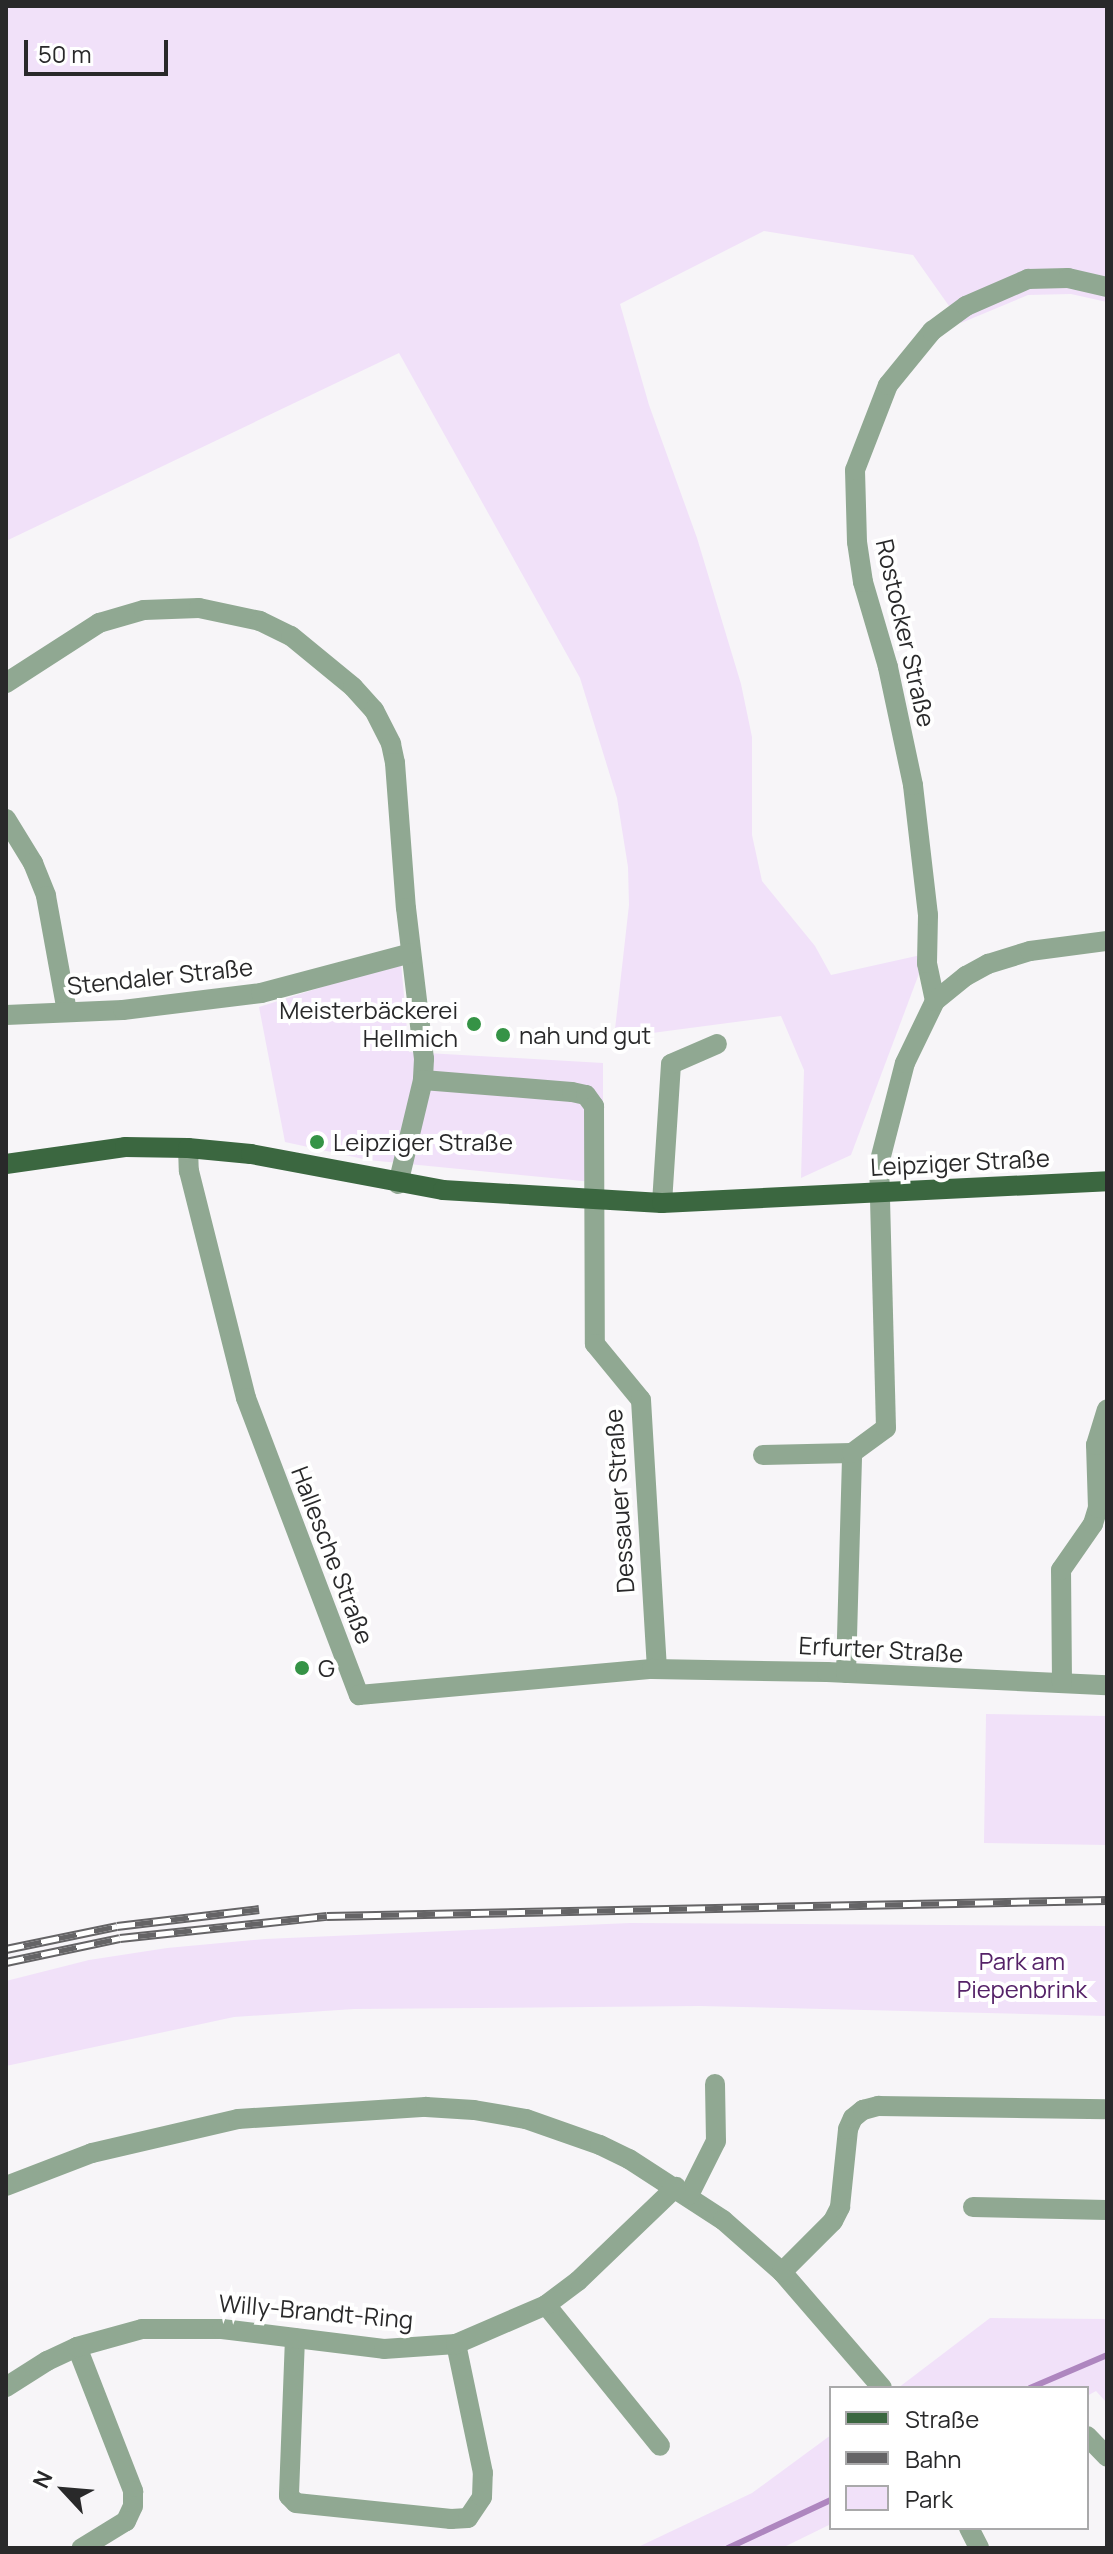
<!DOCTYPE html>
<meta charset="utf-8">
<style>
body{margin:0}
#map{position:relative;width:1113px;height:2554px;overflow:hidden;background:#f7f5f8;font-family:Manrope,sans-serif}
div>[style]{position:absolute}
[style*='--x']{left:calc(var(--x)*1px);top:calc(var(--y)*1px);width:calc(var(--w)*1px);rotate:calc(var(--a)*1deg)}
.green>*{inset:0;background:#f1e1f9}
.stream>*{height:6px;margin:-3px;padding:0 3px;transform-origin:3px;border-radius:3px;background:#ae86bf}
.minor>*{height:20px;margin:-10px;padding:0 10px;transform-origin:10px;border-radius:10px;background:#90a892}
.major>*{height:20px;margin:-10px;padding:0 10px;transform-origin:10px;border-radius:10px;background:#3b6740}
.rail>*{height:9px;margin-top:-4.5px;transform-origin:0;background:repeating-linear-gradient(90deg,#fff 0 18px,#656466 0 36px);box-sizing:border-box;border-block:2px solid #656466}
.dots>*{width:22px;height:22px;translate:-50% -50%;box-sizing:border-box;border:4px solid #fff;border-radius:50%}
span{translate:-50% -50%;white-space:nowrap;text-align:center;line-height:1.15;-webkit-text-stroke:8px #fff;paint-order:stroke}
.street-label{font-size:24px;color:#29292a}
.poi-label{font-size:24px;color:#29292a}
.right{translate:-100% -50%;text-align:right}
.left{translate:0 -50%;text-align:left}
.park-label{font-size:24px;color:#552268}
.frame{position:absolute;inset:0;border:8px solid #29292a;pointer-events:none}
.legend{position:absolute;left:829px;top:2386px;width:260px;height:144px;box-sizing:border-box;background:#fff;border:2px solid #a9a9aa;margin:0;padding:10px 14px;list-style:none;font-size:24px;color:#29292a}
.legend li{display:flex;align-items:center;gap:16px;height:40px}
.legend b{width:40px;border:2px solid #a9a9aa}
.north{position:absolute;left:24px;top:2450px;width:80px;height:80px;-webkit-text-stroke:6px #fff;paint-order:stroke;rotate:296deg;font-size:22px;font-weight:700;line-height:32px;text-align:center;color:#29292a}
.north::after{content:'';display:block;margin:auto;width:28px;height:36px;background:#29292a;clip-path:polygon(50% 0,100% 100%,50% 72%,0 100%)}
.scale{position:absolute;left:24px;top:40px;width:144px;height:36px;box-sizing:border-box;border:4px solid #29292a;border-top:0;padding-left:10px;font-size:24px;line-height:28px;white-space:nowrap;color:#29292a;-webkit-text-stroke:6px #fff;paint-order:stroke}
</style>
<div id="map">
<div class="green">
<i style="clip-path:polygon(6px 6px,1107px 6px,1107px 302px,1071px 294px,1028px 295px,961px 323px,913px 255px,764px 231px,620px 304px,649px 405px,697px 538px,741px 684px,752px 737px,752px 835px,762px 881px,815px 946px,831px 975px,921px 955px,920px 971px,851px 1155px,801px 1178px,804px 1070px,781px 1016px,614px 1038px,629px 905px,628px 867px,617px 798px,580px 678px,399px 353px,6px 541px)"></i>
<i style="clip-path:polygon(401px 962px,409px 1052px,603px 1063px,603px 1183px,368px 1160px,285px 1142px,259px 1007px)"></i>
<i style="clip-path:polygon(986px 1714px,1107px 1716px,1107px 1845px,984px 1843px)"></i>
<i style="clip-path:polygon(630px 1923px,1107px 1926px,1107px 2016px,700px 2006px,354px 2009px,234px 2017px,6px 2066px,6px 1981px,89px 1960px,167px 1948px,265px 1939px)"></i>
<i style="clip-path:polygon(990px 2318px,1107px 2319px,1107px 2403px,1096px 2391px,1087px 2396px,1087px 2388px,898px 2388px)"></i>
<i style="clip-path:polygon(831px 2435px,831px 2524px,782px 2548px,636px 2548px,752px 2493px)"></i>
</div>
<div class="stream">
<i style="--x:1030;--y:2388;--w:84;--a:-23.2"></i>
<i style="--x:728;--y:2548;--w:114;--a:-25"></i>
</div>
<div class="minor">
<i style="--x:6;--y:683;--w:111;--a:-32.8"></i>
<i style="--x:99;--y:623;--w:47;--a:-16.1"></i>
<i style="--x:144;--y:610;--w:55;--a:-2.1"></i>
<i style="--x:199;--y:608;--w:62;--a:12"></i>
<i style="--x:260;--y:621;--w:34;--a:26"></i>
<i style="--x:291;--y:636;--w:80;--a:39.4"></i>
<i style="--x:353;--y:687;--w:31;--a:48"></i>
<i style="--x:374;--y:710;--w:38;--a:63"></i>
<i style="--x:391;--y:744;--w:19;--a:78"></i>
<i style="--x:395;--y:763;--w:145;--a:85.7"></i>
<i style="--x:406;--y:908;--w:152;--a:83.2"></i>
<i style="--x:424;--y:1059;--w:21;--a:93"></i>
<i style="--x:423;--y:1080;--w:107;--a:103.5"></i>
<i style="--x:6;--y:819;--w:52;--a:58.5"></i>
<i style="--x:33;--y:863;--w:35;--a:68"></i>
<i style="--x:46;--y:896;--w:118;--a:79.7"></i>
<i style="--x:935;--y:1001;--w:39;--a:-102"></i>
<i style="--x:927;--y:963;--w:48;--a:-88.8"></i>
<i style="--x:928;--y:915;--w:131;--a:-96.6"></i>
<i style="--x:913;--y:785;--w:121;--a:-102"></i>
<i style="--x:888;--y:667;--w:89;--a:-106.4"></i>
<i style="--x:863;--y:582;--w:40;--a:-98.5"></i>
<i style="--x:857;--y:542;--w:72;--a:-91.6"></i>
<i style="--x:855;--y:470;--w:91;--a:-68.8"></i>
<i style="--x:888;--y:385;--w:70;--a:-50.8"></i>
<i style="--x:932;--y:331;--w:42;--a:-36.3"></i>
<i style="--x:966;--y:306;--w:68;--a:-23.5"></i>
<i style="--x:1028;--y:279;--w:40;--a:-1.4"></i>
<i style="--x:1068;--y:278;--w:40;--a:13"></i>
<i style="--x:6;--y:1015;--w:117;--a:-2.4"></i>
<i style="--x:123;--y:1010;--w:139;--a:-7"></i>
<i style="--x:261;--y:993;--w:155;--a:-14.9"></i>
<i style="--x:423;--y:1080;--w:149;--a:4.6"></i>
<i style="--x:572;--y:1092;--w:14;--a:12"></i>
<i style="--x:586;--y:1095;--w:14;--a:54"></i>
<i style="--x:594;--y:1106;--w:238;--a:89.8"></i>
<i style="--x:595;--y:1344;--w:72;--a:50.6"></i>
<i style="--x:641;--y:1400;--w:269;--a:86.6"></i>
<i style="--x:188;--y:1148;--w:23;--a:88"></i>
<i style="--x:189;--y:1171;--w:234;--a:75.9"></i>
<i style="--x:246;--y:1398;--w:318;--a:69.2"></i>
<i style="--x:359;--y:1695;--w:294;--a:-5.1"></i>
<i style="--x:652;--y:1669;--w:175;--a:1"></i>
<i style="--x:827;--y:1672;--w:280;--a:2.7"></i>
<i style="--x:662;--y:1203;--w:139;--a:-86.3"></i>
<i style="--x:671;--y:1064;--w:50;--a:-23.5"></i>
<i style="--x:763;--y:1455;--w:89;--a:-1.3"></i>
<i style="--x:846;--y:1673;--w:220;--a:-88.4"></i>
<i style="--x:852;--y:1453;--w:42;--a:-36.3"></i>
<i style="--x:886;--y:1428;--w:264;--a:-91.5"></i>
<i style="--x:879;--y:1164;--w:104;--a:-75.6"></i>
<i style="--x:905;--y:1063;--w:69;--a:-64.2"></i>
<i style="--x:935;--y:1001;--w:40;--a:-39"></i>
<i style="--x:966;--y:976;--w:25;--a:-29"></i>
<i style="--x:988;--y:964;--w:44;--a:-17.2"></i>
<i style="--x:1030;--y:951;--w:78;--a:-7.4"></i>
<i style="--x:1062;--y:1683;--w:113;--a:-90.5"></i>
<i style="--x:1061;--y:1570;--w:56;--a:-55.2"></i>
<i style="--x:1093;--y:1524;--w:17;--a:-73"></i>
<i style="--x:1098;--y:1508;--w:63;--a:-91.8"></i>
<i style="--x:1096;--y:1445;--w:37;--a:-73"></i>
<i style="--x:6;--y:2186;--w:92;--a:-21"></i>
<i style="--x:92;--y:2153;--w:150;--a:-13.1"></i>
<i style="--x:238;--y:2119;--w:188;--a:-3.7"></i>
<i style="--x:426;--y:2107;--w:48;--a:3.6"></i>
<i style="--x:474;--y:2110;--w:53;--a:9.8"></i>
<i style="--x:526;--y:2119;--w:78;--a:19.4"></i>
<i style="--x:600;--y:2145;--w:32;--a:26"></i>
<i style="--x:629;--y:2159;--w:112;--a:33"></i>
<i style="--x:723;--y:2220;--w:79;--a:41.4"></i>
<i style="--x:782;--y:2272;--w:153;--a:49.2"></i>
<i style="--x:689;--y:2195;--w:60;--a:-63.4"></i>
<i style="--x:716;--y:2141;--w:57;--a:-91"></i>
<i style="--x:973;--y:2207;--w:134;--a:1.3"></i>
<i style="--x:782;--y:2272;--w:72;--a:-45"></i>
<i style="--x:833;--y:2221;--w:16;--a:-63"></i>
<i style="--x:840;--y:2207;--w:78;--a:-84.1"></i>
<i style="--x:848;--y:2129;--w:12;--a:-66"></i>
<i style="--x:853;--y:2118;--w:13;--a:-39"></i>
<i style="--x:863;--y:2110;--w:16;--a:-15"></i>
<i style="--x:878;--y:2106;--w:229;--a:0.8"></i>
<i style="--x:546;--y:2305;--w:181;--a:51"></i>
<i style="--x:295;--y:2338;--w:158;--a:92.2"></i>
<i style="--x:289;--y:2496;--w:10;--a:45"></i>
<i style="--x:296;--y:2503;--w:156;--a:5.9"></i>
<i style="--x:451;--y:2519;--w:17;--a:-3"></i>
<i style="--x:468;--y:2518;--w:25;--a:-56"></i>
<i style="--x:482;--y:2497;--w:24;--a:-88"></i>
<i style="--x:483;--y:2473;--w:132;--a:-101.8"></i>
<i style="--x:77;--y:2347;--w:155;--a:68.7"></i>
<i style="--x:133;--y:2491;--w:15;--a:90"></i>
<i style="--x:133;--y:2506;--w:17;--a:115"></i>
<i style="--x:126;--y:2521;--w:52;--a:148.5"></i>
<i style="--x:6;--y:2387;--w:49;--a:-32.4"></i>
<i style="--x:47;--y:2361;--w:33;--a:-25"></i>
<i style="--x:77;--y:2347;--w:67;--a:-15.5"></i>
<i style="--x:142;--y:2329;--w:80;--a:0"></i>
<i style="--x:222;--y:2329;--w:163;--a:7"></i>
<i style="--x:384;--y:2349;--w:72;--a:-4"></i>
<i style="--x:456;--y:2344;--w:98;--a:-23.4"></i>
<i style="--x:546;--y:2305;--w:40;--a:-37"></i>
<i style="--x:578;--y:2281;--w:136;--a:-43.8"></i>
<i style="--x:1087;--y:2436;--w:29;--a:46"></i>
<i style="--x:969;--y:2528;--w:22;--a:63"></i>
</div>
<div class="major">
<i style="--x:6;--y:1164;--w:120;--a:-8.1"></i>
<i style="--x:125;--y:1147;--w:63;--a:0.9"></i>
<i style="--x:188;--y:1148;--w:63;--a:5.4"></i>
<i style="--x:251;--y:1154;--w:195;--a:10.6"></i>
<i style="--x:443;--y:1190;--w:219;--a:3.4"></i>
<i style="--x:662;--y:1203;--w:446;--a:-2.8"></i>
</div>
<div class="rail">
<i style="--x:6;--y:1949;--w:113;--a:-11.7"></i>
<i style="--x:117;--y:1926;--w:143;--a:-6.8"></i>
<i style="--x:6;--y:1962;--w:116;--a:-11.9"></i>
<i style="--x:120;--y:1938;--w:208;--a:-6.1"></i>
<i style="--x:327;--y:1916;--w:780;--a:-1.18"></i>
</div>
<div class="dots">
<i style="left:474px;top:1024px;background:#359346"></i>
<i style="left:503px;top:1035px;background:#359346"></i>
<i style="left:317px;top:1142px;background:#359346"></i>
<i style="left:302px;top:1668px;background:#359346"></i>
</div>
<div class="street-label">
<span style="left:906px;top:633px;rotate:77deg">Rostocker Straße</span>
<span style="left:160px;top:976px;rotate:-6deg">Stendaler Straße</span>
<span style="left:960px;top:1162px;rotate:-3deg">Leipziger Straße</span>
<span style="left:619px;top:1501px;rotate:-94deg">Dessauer Straße</span>
<span style="left:333px;top:1555px;rotate:69deg">Hallesche Straße</span>
<span style="left:881px;top:1649px;rotate:3deg">Erfurter Straße</span>
<span style="left:316px;top:2311px;rotate:5deg">Willy-Brandt-Ring</span>
</div>
<div class="poi-label">
<span class="right" style="left:458px;top:1024px">Meisterbäckerei<br>Hellmich</span>
<span class="left" style="left:519px;top:1035px">nah und gut</span>
<span class="left" style="left:333px;top:1142px">Leipziger Straße</span>
<span class="left" style="left:318px;top:1668px">G</span>
</div>
<div class="park-label">
<span style="left:1022px;top:1975px">Park am<br>Piepenbrink</span>
</div>
<div class="frame"></div>
<ul class="legend">
<li><b style="height:10px;background:#3b6740"></b>Straße</li>
<li><b style="height:10px;background:#656466"></b>Bahn</li>
<li><b style="height:22px;background:#f1e1f9"></b>Park</li>
</ul>
<div class="north">N</div>
<div class="scale">50 m</div>
</div>
